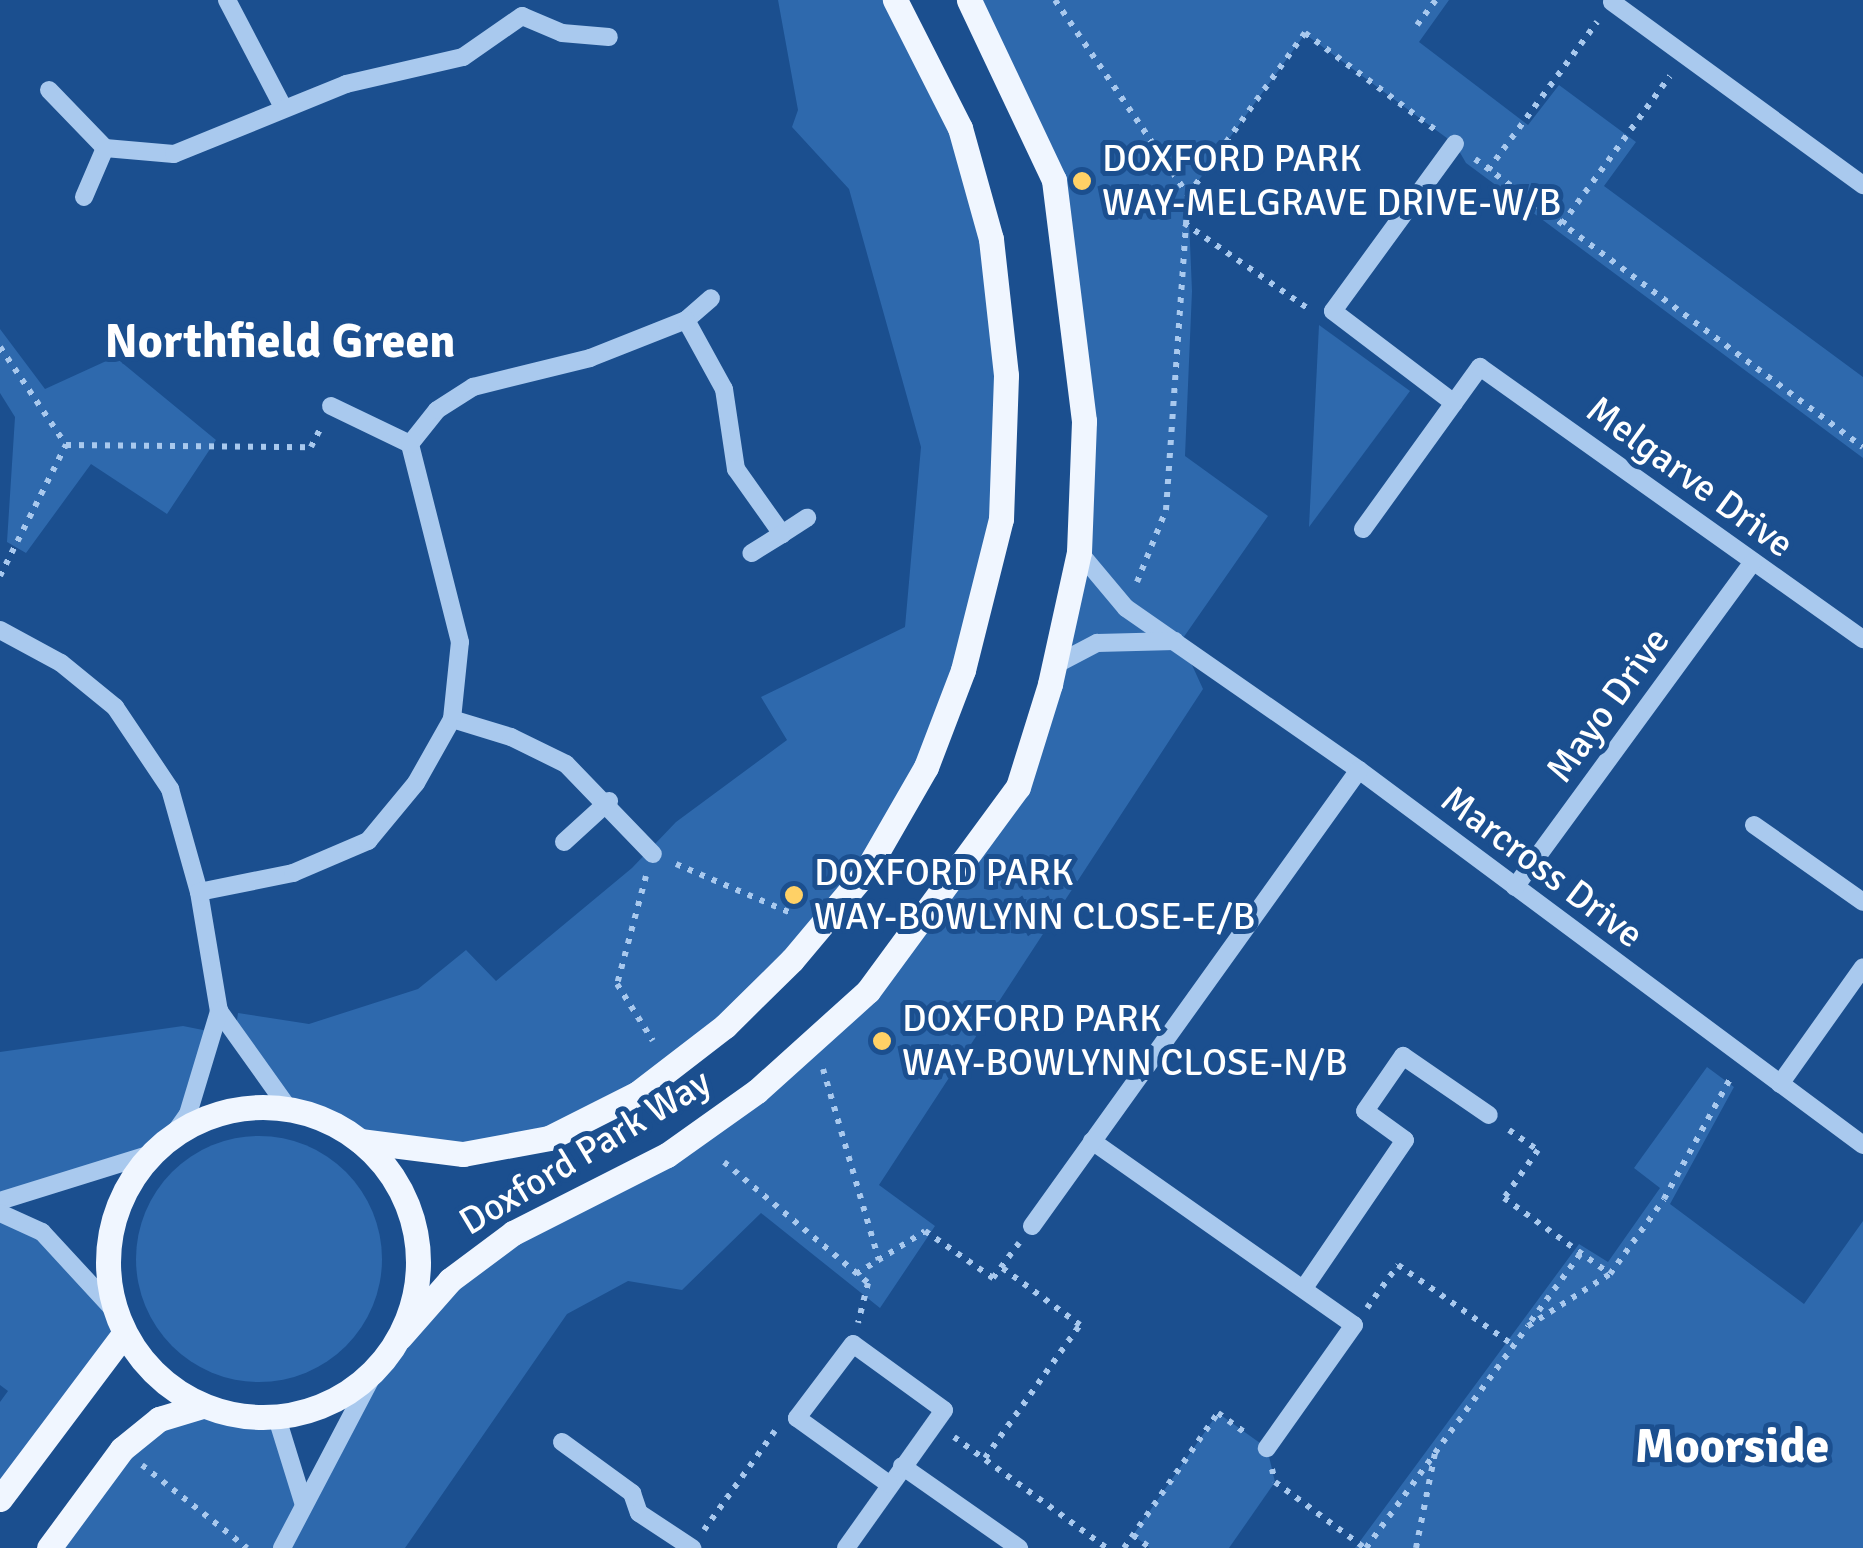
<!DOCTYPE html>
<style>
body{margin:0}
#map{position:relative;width:1863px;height:1548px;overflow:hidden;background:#1b4f8f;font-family:Signika,sans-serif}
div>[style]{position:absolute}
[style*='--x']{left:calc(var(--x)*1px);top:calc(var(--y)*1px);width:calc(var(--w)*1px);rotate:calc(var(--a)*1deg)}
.green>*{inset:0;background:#2e69ad}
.round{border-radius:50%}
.path>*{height:6px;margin-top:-3px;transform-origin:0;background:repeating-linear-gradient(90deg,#a9c9ee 0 5px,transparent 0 13px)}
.minor>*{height:18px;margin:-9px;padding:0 9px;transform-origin:9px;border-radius:9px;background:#a9c9ee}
.major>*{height:25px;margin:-12.5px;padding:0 12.5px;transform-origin:12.5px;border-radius:12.5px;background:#f0f6ff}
.major>.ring{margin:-12.5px;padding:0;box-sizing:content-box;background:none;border:25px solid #f0f6ff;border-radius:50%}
.dots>*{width:28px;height:28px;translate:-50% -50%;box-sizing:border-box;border:5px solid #1b4f8f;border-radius:50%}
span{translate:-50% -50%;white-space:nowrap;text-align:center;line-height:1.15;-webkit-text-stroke:10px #1b4f8f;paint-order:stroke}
.poi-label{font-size:38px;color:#fff}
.left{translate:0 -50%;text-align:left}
.street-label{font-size:38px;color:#fff}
.district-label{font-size:48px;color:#fff;font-weight:700}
</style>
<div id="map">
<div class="green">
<i style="clip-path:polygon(778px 0,895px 0,911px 26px,991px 239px,1001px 519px,963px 670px,865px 873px,725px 1026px,549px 1138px,463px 1154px,360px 1141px,325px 1120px,289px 1109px,235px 1033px,238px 1013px,309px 1024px,418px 989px,466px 950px,496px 981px,632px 868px,676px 822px,787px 740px,761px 697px,905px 627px,921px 447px,849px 189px,792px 127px,798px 110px)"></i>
<i style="clip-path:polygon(969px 0,1449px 0,1419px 42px,1528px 125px,1559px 85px,1636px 142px,1604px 186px,1863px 377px,1863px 458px,1466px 163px,1455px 144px,1305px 34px,1188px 195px,1192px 291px,1185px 456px,1268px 516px,1181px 641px,1203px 689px,879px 1185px,935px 1226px,880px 1308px,761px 1213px,682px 1290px,628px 1281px,567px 1314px,405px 1548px,49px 1548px,122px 1449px,202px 1406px,232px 1416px,277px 1418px,304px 1503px,375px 1371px,450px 1280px,667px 1155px,868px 991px,1018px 787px,1050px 684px,1084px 421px,1054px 180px)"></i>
<i style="clip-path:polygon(1319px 325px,1410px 391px,1309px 527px)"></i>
<i style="clip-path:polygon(0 329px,45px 389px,115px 357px,216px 440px,167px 514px,91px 464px,26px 553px,7px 542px,15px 417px,0 393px)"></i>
<i style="clip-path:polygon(183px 1026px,213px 1032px,174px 1134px,151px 1154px,0 1201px,0 1052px)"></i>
<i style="clip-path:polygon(1707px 1067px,1734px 1087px,1670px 1204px,1804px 1304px,1863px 1221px,1863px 1548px,1355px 1548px,1579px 1244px,1608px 1262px,1660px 1188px,1634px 1168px)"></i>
<i class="round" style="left:136px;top:1136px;width:246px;height:246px"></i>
<i style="clip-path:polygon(0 1213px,42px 1232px,115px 1311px,124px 1334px,0 1505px,0 1402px,8px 1391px,0 1385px)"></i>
<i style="clip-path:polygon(1218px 1413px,1267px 1448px,1275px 1482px,1229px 1548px,1150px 1548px,1133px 1535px)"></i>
</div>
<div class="path">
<i style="--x:1055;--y:0;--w:236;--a:55.7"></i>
<i style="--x:1417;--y:25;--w:31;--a:-53"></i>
<i style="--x:1475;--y:159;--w:483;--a:36.6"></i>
<i style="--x:1488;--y:170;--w:184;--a:-53.6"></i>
<i style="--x:1184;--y:223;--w:153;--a:34.6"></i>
<i style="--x:1562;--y:224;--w:183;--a:-53.9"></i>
<i style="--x:0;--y:347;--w:118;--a:56"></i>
<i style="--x:0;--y:576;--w:147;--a:-63.3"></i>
<i style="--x:66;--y:445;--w:245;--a:0.5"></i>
<i style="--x:311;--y:447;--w:22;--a:-63"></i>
<i style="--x:1137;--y:582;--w:78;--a:-68.1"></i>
<i style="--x:1166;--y:510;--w:316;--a:-86"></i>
<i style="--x:1188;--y:195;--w:200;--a:-54.2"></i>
<i style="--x:1305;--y:33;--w:164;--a:36.6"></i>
<i style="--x:676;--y:864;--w:127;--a:23.1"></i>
<i style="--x:646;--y:876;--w:112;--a:105"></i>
<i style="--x:617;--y:984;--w:67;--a:57.7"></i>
<i style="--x:823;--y:1069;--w:199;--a:73.7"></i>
<i style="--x:1509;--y:1130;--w:35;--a:35"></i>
<i style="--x:1538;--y:1150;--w:59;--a:125.3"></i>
<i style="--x:1504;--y:1198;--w:130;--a:35.6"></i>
<i style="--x:724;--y:1162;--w:188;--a:40"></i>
<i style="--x:868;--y:1283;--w:41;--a:104"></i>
<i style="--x:856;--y:1274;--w:81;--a:-31.9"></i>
<i style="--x:925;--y:1231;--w:83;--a:34.7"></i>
<i style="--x:993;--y:1278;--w:44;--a:-53.4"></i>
<i style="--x:1367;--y:1308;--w:53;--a:-54.2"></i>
<i style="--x:1398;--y:1265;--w:140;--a:34.8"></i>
<i style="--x:1531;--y:1321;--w:84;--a:-53.7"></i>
<i style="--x:954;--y:1437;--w:189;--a:36"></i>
<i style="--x:985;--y:1458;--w:163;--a:-54.5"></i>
<i style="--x:1080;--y:1325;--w:98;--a:-143.7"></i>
<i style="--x:142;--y:1465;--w:134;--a:38.3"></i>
<i style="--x:1272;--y:1469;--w:13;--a:77"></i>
<i style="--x:1275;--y:1482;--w:112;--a:36.3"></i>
<i style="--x:704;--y:1530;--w:122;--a:-54.4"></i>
<i style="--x:1133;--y:1535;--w:21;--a:37"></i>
<i style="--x:1124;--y:1548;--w:165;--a:-55.2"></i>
<i style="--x:1218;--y:1413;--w:34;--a:36"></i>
<i style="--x:1366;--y:1548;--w:114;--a:-53.9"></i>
<i style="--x:1416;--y:1548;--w:97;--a:-78.7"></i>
<i style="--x:1435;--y:1453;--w:157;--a:-53.8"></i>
<i style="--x:1528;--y:1326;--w:97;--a:-32.4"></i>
<i style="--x:1610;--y:1274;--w:92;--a:-54.2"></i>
<i style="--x:1664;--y:1199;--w:139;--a:-61.2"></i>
</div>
<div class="minor">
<i style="--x:227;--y:0;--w:121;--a:62.4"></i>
<i style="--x:1612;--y:2;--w:311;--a:36.1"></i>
<i style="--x:49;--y:90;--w:81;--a:46"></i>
<i style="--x:105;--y:148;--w:69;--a:5"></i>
<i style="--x:174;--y:154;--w:186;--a:-22.1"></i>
<i style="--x:346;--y:84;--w:120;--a:-13"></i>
<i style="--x:463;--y:57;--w:72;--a:-34.8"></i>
<i style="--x:522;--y:16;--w:43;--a:23"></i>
<i style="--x:562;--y:33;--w:47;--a:4.9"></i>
<i style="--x:84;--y:197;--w:53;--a:-66.8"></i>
<i style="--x:686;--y:320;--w:33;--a:-41"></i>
<i style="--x:1454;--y:403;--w:152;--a:-142.8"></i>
<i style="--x:1333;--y:311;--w:207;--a:-53.9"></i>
<i style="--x:331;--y:406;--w:88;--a:25.7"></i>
<i style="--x:1363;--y:529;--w:200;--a:-54.2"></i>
<i style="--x:1480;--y:367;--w:470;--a:35.4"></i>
<i style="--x:782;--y:534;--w:30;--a:-33"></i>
<i style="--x:1079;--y:552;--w:73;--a:50"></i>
<i style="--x:1126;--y:608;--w:284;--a:34.8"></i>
<i style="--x:1359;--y:770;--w:628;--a:36.65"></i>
<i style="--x:0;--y:630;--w:69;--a:28.4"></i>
<i style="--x:61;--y:663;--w:70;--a:39.2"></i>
<i style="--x:115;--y:707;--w:99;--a:56.1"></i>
<i style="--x:170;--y:789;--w:107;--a:74.3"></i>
<i style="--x:199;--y:892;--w:121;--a:80.5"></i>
<i style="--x:219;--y:1011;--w:120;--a:54.5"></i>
<i style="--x:1053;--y:666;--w:50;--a:-27.6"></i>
<i style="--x:1097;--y:643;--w:78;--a:-1.5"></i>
<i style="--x:452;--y:719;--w:62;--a:17"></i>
<i style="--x:511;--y:737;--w:61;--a:26.1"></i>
<i style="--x:566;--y:764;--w:125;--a:46"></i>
<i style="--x:1754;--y:825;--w:133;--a:35.2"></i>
<i style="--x:564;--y:842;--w:61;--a:-42.3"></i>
<i style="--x:1515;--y:887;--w:403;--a:-53.8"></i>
<i style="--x:199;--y:892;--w:96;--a:-11.4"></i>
<i style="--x:293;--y:873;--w:82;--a:-23.1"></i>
<i style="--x:368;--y:841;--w:75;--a:-50.4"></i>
<i style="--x:416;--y:783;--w:73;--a:-60.6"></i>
<i style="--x:452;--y:719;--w:77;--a:-84.1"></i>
<i style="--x:460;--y:642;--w:204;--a:-104.2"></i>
<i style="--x:410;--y:444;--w:43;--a:-51.5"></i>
<i style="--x:437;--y:410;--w:43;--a:-32.6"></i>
<i style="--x:473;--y:387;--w:121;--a:-13.9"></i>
<i style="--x:590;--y:358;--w:103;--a:-21.6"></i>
<i style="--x:686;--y:320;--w:79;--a:61.2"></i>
<i style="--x:724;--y:389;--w:81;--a:81.5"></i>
<i style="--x:736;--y:469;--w:80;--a:54.7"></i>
<i style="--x:782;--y:534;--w:36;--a:148"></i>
<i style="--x:1780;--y:1084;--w:143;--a:-54.6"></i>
<i style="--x:174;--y:1134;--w:24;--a:-55"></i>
<i style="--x:188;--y:1114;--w:108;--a:-73.2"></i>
<i style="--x:1092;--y:1141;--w:320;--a:35.1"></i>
<i style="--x:1354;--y:1325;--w:151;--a:125.3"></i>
<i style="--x:0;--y:1201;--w:158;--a:-17.3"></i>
<i style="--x:0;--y:1213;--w:46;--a:24.3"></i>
<i style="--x:42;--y:1232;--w:108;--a:47.3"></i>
<i style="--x:1032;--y:1226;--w:561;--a:-54.36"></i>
<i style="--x:1304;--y:1288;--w:179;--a:-55.7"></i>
<i style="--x:1405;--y:1140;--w:49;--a:-144.1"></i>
<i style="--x:1365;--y:1111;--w:67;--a:-55.4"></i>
<i style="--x:1403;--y:1056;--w:104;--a:34.5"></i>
<i style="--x:277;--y:1418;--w:91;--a:72.8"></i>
<i style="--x:562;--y:1442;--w:87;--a:36.1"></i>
<i style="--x:632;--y:1493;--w:21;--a:71"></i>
<i style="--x:639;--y:1513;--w:64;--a:33.4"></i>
<i style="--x:902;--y:1466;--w:143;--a:35"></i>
<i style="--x:282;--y:1548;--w:200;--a:-62.3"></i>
<i style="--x:846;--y:1548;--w:169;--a:-54.6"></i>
<i style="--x:944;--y:1410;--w:112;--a:-144"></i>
<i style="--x:853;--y:1344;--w:93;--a:127.1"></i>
<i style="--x:797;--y:1418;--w:113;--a:35.7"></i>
</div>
<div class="major">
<i class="ring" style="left:108px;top:1107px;width:285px;height:285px"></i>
<i style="--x:360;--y:1141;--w:104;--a:7.2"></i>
<i style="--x:463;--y:1154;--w:87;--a:-10.5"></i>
<i style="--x:549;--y:1138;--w:100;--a:-26.8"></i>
<i style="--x:638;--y:1093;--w:110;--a:-37.6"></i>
<i style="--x:725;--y:1026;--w:94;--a:-44.6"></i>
<i style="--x:792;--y:960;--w:114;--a:-50"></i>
<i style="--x:865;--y:873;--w:122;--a:-60.1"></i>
<i style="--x:926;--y:767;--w:104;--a:-69.1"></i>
<i style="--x:963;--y:670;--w:156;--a:-75.9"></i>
<i style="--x:1001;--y:519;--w:144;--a:-88"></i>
<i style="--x:1006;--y:375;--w:137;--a:-96.3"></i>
<i style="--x:991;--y:239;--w:115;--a:-105.6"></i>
<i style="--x:960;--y:128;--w:144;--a:-116.9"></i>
<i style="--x:400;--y:1337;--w:76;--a:-48.7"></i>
<i style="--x:450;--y:1280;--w:79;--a:-36.7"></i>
<i style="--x:513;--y:1233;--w:173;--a:-26.9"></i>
<i style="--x:667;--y:1155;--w:110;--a:-35.4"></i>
<i style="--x:757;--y:1091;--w:149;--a:-42"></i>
<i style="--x:868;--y:991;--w:253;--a:-53.7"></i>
<i style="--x:1018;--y:787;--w:108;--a:-72.7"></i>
<i style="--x:1050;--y:684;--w:135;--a:-77.6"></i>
<i style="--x:1079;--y:552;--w:131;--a:-87.8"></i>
<i style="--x:1084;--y:421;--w:243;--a:-97.1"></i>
<i style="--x:1054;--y:180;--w:199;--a:-115.3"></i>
<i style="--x:0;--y:1499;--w:206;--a:-53.1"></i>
<i style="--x:49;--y:1548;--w:123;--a:-53.6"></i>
<i style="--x:122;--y:1449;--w:48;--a:-39"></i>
<i style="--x:159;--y:1419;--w:45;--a:-16.8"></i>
</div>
<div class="dots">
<i style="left:1082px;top:181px;background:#ffd166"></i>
<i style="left:794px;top:895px;background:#ffd166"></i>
<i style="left:882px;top:1041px;background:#ffd166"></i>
</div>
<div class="poi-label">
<span class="left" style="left:1102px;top:181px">DOXFORD PARK<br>WAY-MELGRAVE DRIVE-W/B</span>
<span class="left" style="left:814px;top:895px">DOXFORD PARK<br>WAY-BOWLYNN CLOSE-E/B</span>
<span class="left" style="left:902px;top:1041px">DOXFORD PARK<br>WAY-BOWLYNN CLOSE-N/B</span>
</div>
<div class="street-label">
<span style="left:1690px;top:477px;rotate:36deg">Melgarve Drive</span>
<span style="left:1608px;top:705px;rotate:-54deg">Mayo Drive</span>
<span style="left:1542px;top:867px;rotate:37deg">Marcross Drive</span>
<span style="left:585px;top:1152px;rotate:-31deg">Doxford Park Way</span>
</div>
<div class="district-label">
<span style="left:280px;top:342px">Northfield Green</span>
<span style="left:1732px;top:1447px">Moorside</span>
</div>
</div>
